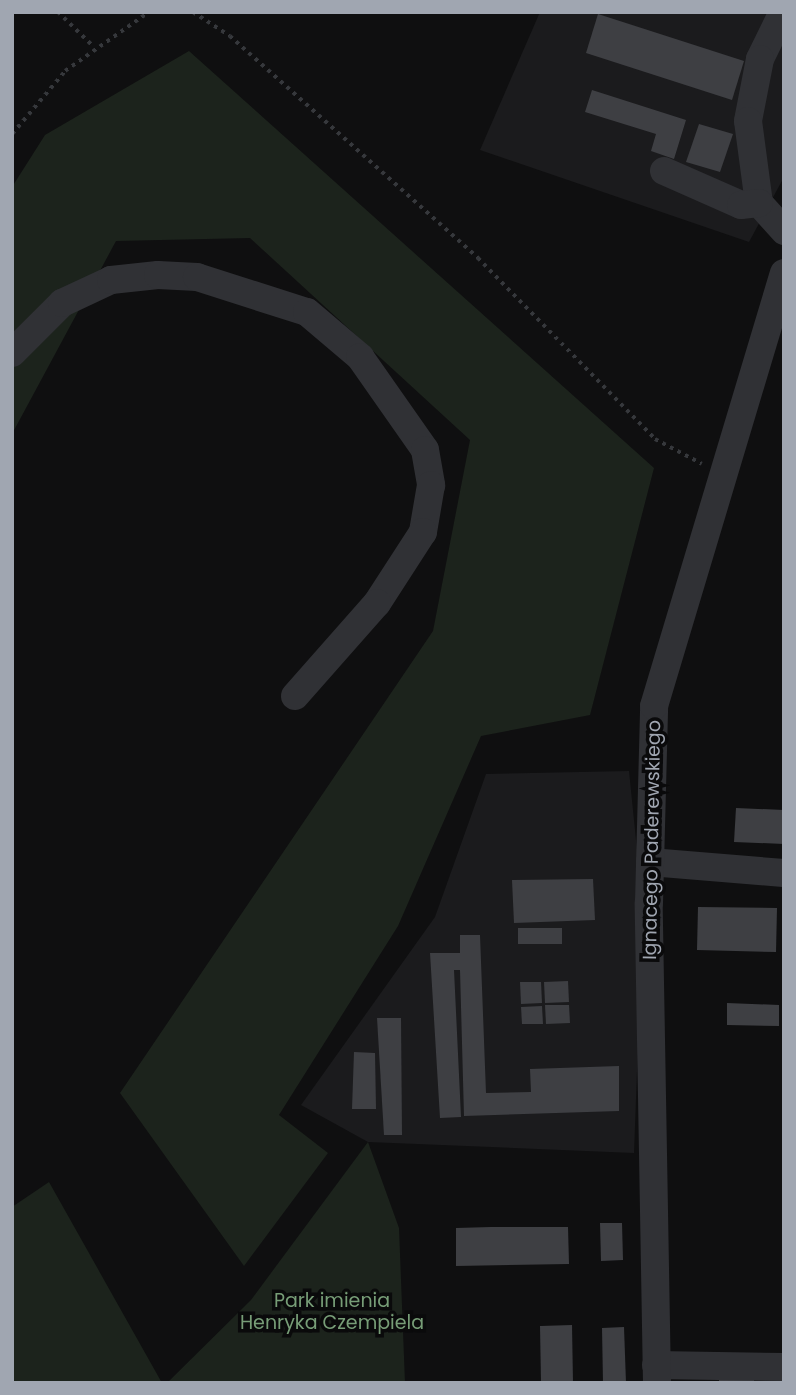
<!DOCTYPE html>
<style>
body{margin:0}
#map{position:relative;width:796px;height:1395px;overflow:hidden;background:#0f0f10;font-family:Poppins,sans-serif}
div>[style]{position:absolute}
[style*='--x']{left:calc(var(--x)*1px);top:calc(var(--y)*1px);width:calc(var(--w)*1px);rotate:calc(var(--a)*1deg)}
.built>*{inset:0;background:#1b1b1d}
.green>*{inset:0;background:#1c231c}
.building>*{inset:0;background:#3e3f43}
.path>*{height:3.5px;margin-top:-1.75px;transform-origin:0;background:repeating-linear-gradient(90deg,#36383c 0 3.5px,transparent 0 8.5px)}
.minor>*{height:28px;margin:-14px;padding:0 14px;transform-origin:14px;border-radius:14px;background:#303135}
span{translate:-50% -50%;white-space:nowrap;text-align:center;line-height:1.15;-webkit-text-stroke:7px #0a0a0b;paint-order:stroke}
.street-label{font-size:19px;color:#a0a6b1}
.park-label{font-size:19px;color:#779d77}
.frame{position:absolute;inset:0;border:14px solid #a0a6b1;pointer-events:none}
</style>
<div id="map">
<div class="built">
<i style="clip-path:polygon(540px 12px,784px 12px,784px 177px,749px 242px,480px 150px)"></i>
<i style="clip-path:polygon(629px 771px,643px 909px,634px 1153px,368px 1142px,301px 1105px,435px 917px,486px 774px)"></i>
</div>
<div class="green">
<i style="clip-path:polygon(189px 51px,654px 468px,590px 715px,481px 736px,398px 926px,279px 1115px,328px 1153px,244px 1266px,120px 1093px,433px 631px,470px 440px,250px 238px,116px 241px,12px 434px,12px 187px,45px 135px)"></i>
<i style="clip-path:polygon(368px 1142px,399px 1228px,405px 1383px,167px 1383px,251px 1300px)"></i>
<i style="clip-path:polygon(49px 1182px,162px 1383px,12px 1383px,12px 1207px)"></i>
</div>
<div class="building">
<i style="clip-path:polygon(598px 14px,744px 61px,732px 100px,586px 53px)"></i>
<i style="clip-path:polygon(592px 90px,686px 120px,674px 159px,651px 151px,656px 134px,585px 112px)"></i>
<i style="clip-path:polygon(699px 124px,733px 134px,720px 172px,686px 162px)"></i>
<i style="clip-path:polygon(736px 808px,784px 810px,784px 844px,734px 842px)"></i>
<i style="clip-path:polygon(593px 879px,595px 920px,514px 923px,512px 880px)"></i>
<i style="clip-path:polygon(698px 907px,777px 908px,776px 952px,697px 950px)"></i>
<i style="clip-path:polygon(518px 928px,562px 928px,562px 944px,518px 944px)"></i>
<i style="clip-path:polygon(460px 935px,480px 935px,486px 1093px,531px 1092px,530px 1069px,619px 1066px,619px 1111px,464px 1116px,460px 970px,454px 970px,461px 1117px,440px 1118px,430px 953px,460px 953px)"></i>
<i style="clip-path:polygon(568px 981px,569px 1002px,545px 1003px,544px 982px)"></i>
<i style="clip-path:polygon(520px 982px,541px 982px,542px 1003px,521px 1004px)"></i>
<i style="clip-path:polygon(727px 1003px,779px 1005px,779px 1026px,727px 1025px)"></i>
<i style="clip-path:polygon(545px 1005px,569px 1005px,570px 1023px,546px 1024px)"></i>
<i style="clip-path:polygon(542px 1006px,543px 1024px,522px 1024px,521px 1007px)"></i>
<i style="clip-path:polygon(377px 1018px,401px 1018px,402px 1135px,384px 1135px)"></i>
<i style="clip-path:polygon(354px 1052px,375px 1053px,376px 1109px,352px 1109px)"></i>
<i style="clip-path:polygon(600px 1223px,622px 1223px,623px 1260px,601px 1261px)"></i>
<i style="clip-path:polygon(491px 1227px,568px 1227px,569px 1264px,456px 1266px,456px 1228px)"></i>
<i style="clip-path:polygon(572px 1325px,573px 1383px,541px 1383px,540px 1326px)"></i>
<i style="clip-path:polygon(624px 1327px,626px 1383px,603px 1383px,602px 1328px)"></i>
<i style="clip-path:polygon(719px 1373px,754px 1374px,754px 1383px,719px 1383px)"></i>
</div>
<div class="path">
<i style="--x:58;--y:12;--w:50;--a:44.2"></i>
<i style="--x:193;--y:12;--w:44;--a:33"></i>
<i style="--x:230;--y:36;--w:333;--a:41.8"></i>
<i style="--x:478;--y:258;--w:253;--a:45.6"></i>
<i style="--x:655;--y:439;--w:53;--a:28"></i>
<i style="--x:12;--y:13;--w:1;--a:-45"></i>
<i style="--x:12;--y:134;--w:82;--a:-49.9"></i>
<i style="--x:65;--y:71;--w:103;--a:-35.1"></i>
</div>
<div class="minor">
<i style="--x:783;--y:12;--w:52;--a:116.1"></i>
<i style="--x:760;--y:59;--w:63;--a:101"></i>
<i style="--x:748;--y:121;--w:83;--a:82.4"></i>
<i style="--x:759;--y:203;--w:38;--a:48"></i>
<i style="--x:664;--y:171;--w:84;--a:23.8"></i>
<i style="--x:741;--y:205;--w:18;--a:-6"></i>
<i style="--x:12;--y:353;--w:71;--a:-45"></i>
<i style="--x:62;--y:303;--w:54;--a:-25.1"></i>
<i style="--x:111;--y:280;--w:47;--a:-6.1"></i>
<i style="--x:158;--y:275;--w:39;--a:3"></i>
<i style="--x:197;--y:277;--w:115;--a:17.7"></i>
<i style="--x:307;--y:312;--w:70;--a:40.3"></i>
<i style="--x:360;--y:357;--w:113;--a:55"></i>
<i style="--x:425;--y:450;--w:36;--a:80"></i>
<i style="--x:431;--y:485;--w:48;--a:99.7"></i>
<i style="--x:423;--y:532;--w:85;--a:122.9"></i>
<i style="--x:377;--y:603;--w:124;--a:131.4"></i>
<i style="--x:650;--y:862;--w:134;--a:4.7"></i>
<i style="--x:656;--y:1365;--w:128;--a:0.9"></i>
<i style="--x:657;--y:1383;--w:480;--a:-91"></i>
<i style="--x:649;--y:903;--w:197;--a:-88.5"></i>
<i style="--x:654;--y:706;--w:452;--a:-73.3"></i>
</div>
<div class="street-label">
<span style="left:652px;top:840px;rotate:-89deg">Ignacego Paderewskiego</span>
</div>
<div class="park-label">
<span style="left:332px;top:1312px">Park imienia<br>Henryka Czempiela</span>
</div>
<div class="frame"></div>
</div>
